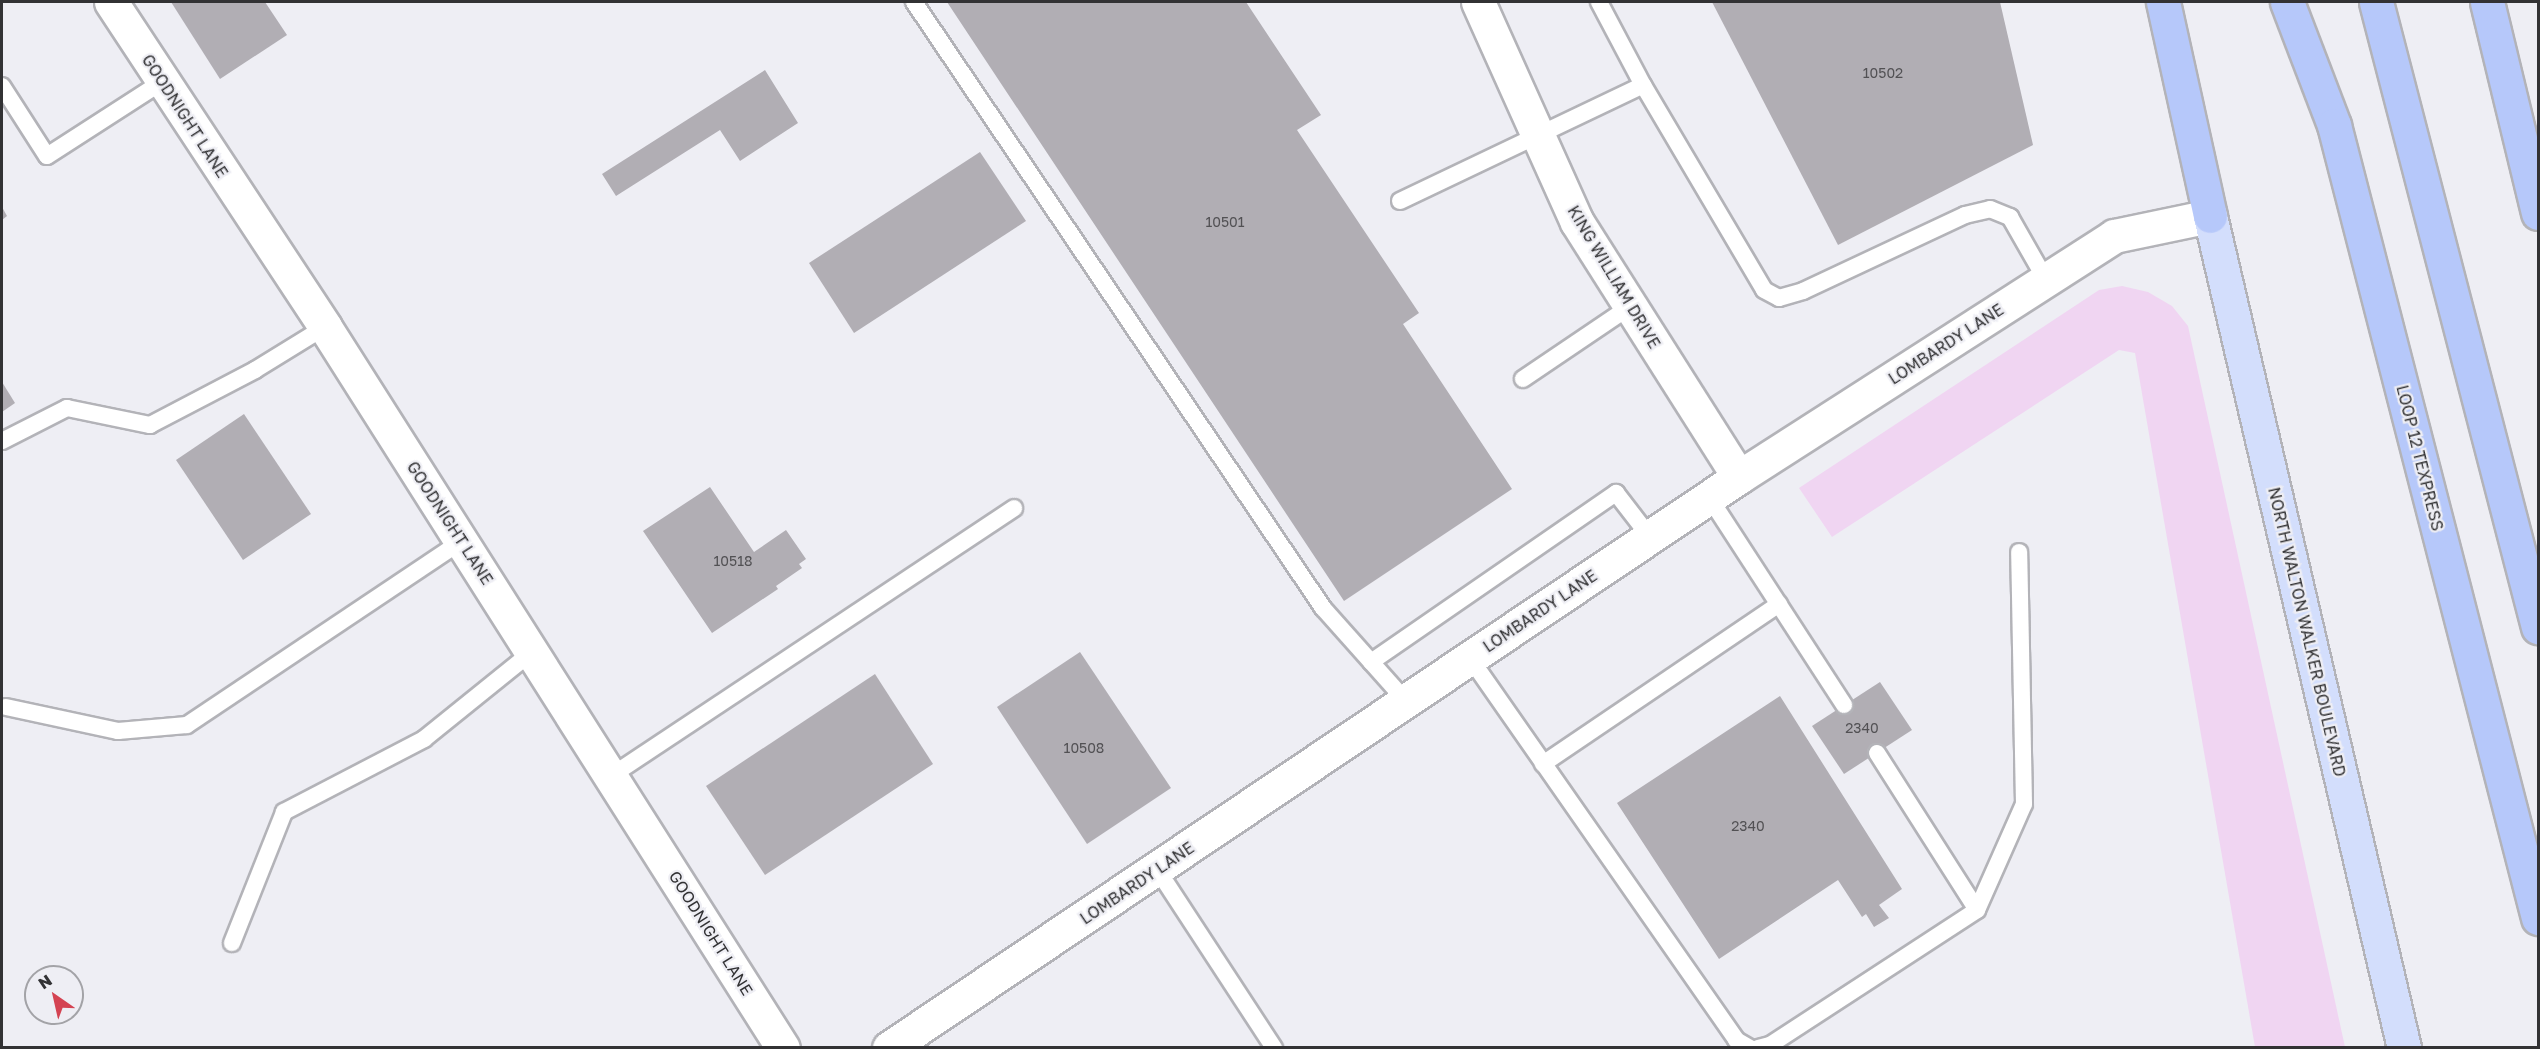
<!DOCTYPE html>
<style>
body{margin:0}
#map{position:relative;width:2540px;height:1049px;overflow:hidden;background:#eeeef4;font-family:"Golos Text",sans-serif}
div>[style]{position:absolute}
[style*='--x']{left:calc(var(--x)*1px);top:calc(var(--y)*1px);width:calc(var(--w)*1px);rotate:calc(var(--a)*1deg)}
.green>*{inset:0;background:#f0d5f2}
.building>*{inset:0;background:#b1aeb4}
.roads{filter:drop-shadow(2px 0 #b3b3b8) drop-shadow(-2px 0 #b3b3b8) drop-shadow(0 2px #b3b3b8) drop-shadow(0 -2px #b3b3b8)}
.service>*{height:16px;margin:-8px;padding:0 8px;transform-origin:8px;border-radius:8px;background:#fff}
.minor>*{height:33px;margin:-16.5px;padding:0 16.5px;transform-origin:16.5px;border-radius:16.5px;background:#fff}
.primary>*{height:33px;margin:-16.5px;padding:0 16.5px;transform-origin:16.5px;border-radius:16.5px;background:#d3defc}
.motorway>*{height:33px;margin:-16.5px;padding:0 16.5px;transform-origin:16.5px;border-radius:16.5px;background:#b6c8fa}
span{translate:-50% -50%;white-space:nowrap;text-align:center;line-height:1.15;-webkit-text-stroke:4.5px #eeeef4;paint-order:stroke}
.number-label{font-size:14px;color:#525154}
.number-label span{-webkit-text-stroke-width:0}
.street-label{font-size:16px;color:#323234}
.frame{position:absolute;inset:0;border:3px solid #323234;pointer-events:none}
.north{position:absolute;left:24px;top:965px;width:60px;height:60px;box-sizing:border-box;background:#eeeef4;border:2px solid #a3a3a7;border-radius:50%;rotate:326deg;font-size:16px;font-weight:700;line-height:24px;text-align:center;color:#323234}
.north::after{content:'';display:block;margin:auto;width:21px;height:27px;background:#d44352;clip-path:polygon(50% 0,100% 100%,50% 72%,0 100%)}
</style>
<div id="map">
<div class="green">
<i style="clip-path:polygon(2122px 286px,2148px 292px,2172px 306px,2188px 326px,2345px 1047px,2255px 1047px,2135px 353px,2119px 350px,1832px 537px,1799px 488px,2099px 290px)"></i>
</div>
<div class="building">
<i style="clip-path:polygon(171px 2px,265px 2px,287px 35px,220px 79px)"></i>
<i style="clip-path:polygon(947px 2px,1246px 2px,1321px 115px,1297px 130px,1419px 313px,1403px 324px,1512px 489px,1344px 601px)"></i>
<i style="clip-path:polygon(1712px 2px,2000px 2px,2033px 145px,1838px 245px)"></i>
<i style="clip-path:polygon(765px 70px,798px 123px,740px 161px,720px 130px,616px 196px,602px 174px)"></i>
<i style="clip-path:polygon(980px 152px,1026px 221px,854px 333px,809px 263px)"></i>
<i style="clip-path:polygon(2px 207px,7px 216px,2px 220px)"></i>
<i style="clip-path:polygon(2px 382px,15px 403px,2px 412px)"></i>
<i style="clip-path:polygon(244px 414px,311px 514px,243px 560px,176px 460px)"></i>
<i style="clip-path:polygon(710px 487px,754px 552px,786px 530px,806px 559px,799px 564px,802px 568px,776px 586px,778px 589px,712px 633px,643px 531px)"></i>
<i style="clip-path:polygon(1080px 652px,1171px 788px,1087px 844px,997px 707px)"></i>
<i style="clip-path:polygon(875px 674px,933px 764px,765px 875px,706px 786px)"></i>
<i style="clip-path:polygon(1880px 682px,1912px 730px,1844px 774px,1812px 726px)"></i>
<i style="clip-path:polygon(1780px 696px,1902px 889px,1879px 905px,1889px 918px,1874px 927px,1866px 914px,1862px 917px,1838px 880px,1719px 959px,1617px 803px)"></i>
</div>
<div class="roads">
<div class="service">
<i style="--x:914;--y:2;--w:731;--a:55.98"></i>
<i style="--x:1323;--y:608;--w:125;--a:48.3"></i>
<i style="--x:1599;--y:2;--w:94;--a:62.1"></i>
<i style="--x:1643;--y:85;--w:238;--a:59.4"></i>
<i style="--x:1764;--y:290;--w:17;--a:28"></i>
<i style="--x:1779;--y:298;--w:25;--a:-16"></i>
<i style="--x:1803;--y:291;--w:179;--a:-25.1"></i>
<i style="--x:1965;--y:215;--w:26;--a:-13"></i>
<i style="--x:1990;--y:209;--w:22;--a:22"></i>
<i style="--x:2010;--y:217;--w:73;--a:60.3"></i>
<i style="--x:2;--y:86;--w:83;--a:57.3"></i>
<i style="--x:47;--y:156;--w:137;--a:-32.8"></i>
<i style="--x:1400;--y:201;--w:269;--a:-25.5"></i>
<i style="--x:1523;--y:379;--w:130;--a:-34.1"></i>
<i style="--x:2;--y:441;--w:73;--a:-26.9"></i>
<i style="--x:67;--y:408;--w:85;--a:11.6"></i>
<i style="--x:150;--y:425;--w:119;--a:-27.6"></i>
<i style="--x:255;--y:370;--w:82;--a:-31.6"></i>
<i style="--x:1709;--y:497;--w:248;--a:57"></i>
<i style="--x:1470;--y:658;--w:465;--a:55.1"></i>
<i style="--x:1736;--y:1040;--w:16;--a:30"></i>
<i style="--x:1371;--y:662;--w:298;--a:-34.6"></i>
<i style="--x:1616;--y:493;--w:56;--a:52.3"></i>
<i style="--x:6;--y:707;--w:115;--a:12.1"></i>
<i style="--x:118;--y:731;--w:69;--a:-5"></i>
<i style="--x:187;--y:725;--w:331;--a:-33.8"></i>
<i style="--x:1877;--y:753;--w:186;--a:57.5"></i>
<i style="--x:1977;--y:910;--w:116;--a:-66.1"></i>
<i style="--x:2024;--y:804;--w:252;--a:-91.1"></i>
<i style="--x:1543;--y:764;--w:285;--a:-34.1"></i>
<i style="--x:611;--y:776;--w:484;--a:-33.6"></i>
<i style="--x:1157;--y:869;--w:214;--a:56.8"></i>
<i style="--x:232;--y:943;--w:141;--a:-68.3"></i>
<i style="--x:284;--y:812;--w:158;--a:-27.5"></i>
<i style="--x:424;--y:739;--w:139;--a:-38.9"></i>
<i style="--x:1758;--y:1048;--w:12;--a:-14"></i>
<i style="--x:1770;--y:1045;--w:247;--a:-33.1"></i>
</div>
<div class="minor">
<i style="--x:111;--y:2;--w:389;--a:56.6"></i>
<i style="--x:325;--y:327;--w:854;--a:57.58"></i>
<i style="--x:1478;--y:2;--w:241;--a:65.8"></i>
<i style="--x:1577;--y:222;--w:302;--a:57.6"></i>
<i style="--x:889;--y:1048;--w:1024;--a:-33.89"></i>
<i style="--x:1739;--y:477;--w:446;--a:-32.7"></i>
<i style="--x:2114;--y:236;--w:98;--a:-11.8"></i>
</div>
<div class="primary">
<i style="--x:2210;--y:216;--w:854;--a:76.87"></i>
</div>
<div class="motorway">
<i style="--x:2163;--y:2;--w:219;--a:77.6"></i>
<i style="--x:2287;--y:2;--w:132;--a:69.1"></i>
<i style="--x:2334;--y:125;--w:819;--a:75.57"></i>
<i style="--x:2376;--y:2;--w:646;--a:75.47"></i>
<i style="--x:2487;--y:2;--w:217;--a:76.4"></i>
</div>
</div>
<div class="number-label">
<span style="left:1883px;top:73px">10502</span>
<span style="left:1225px;top:222px">10501</span>
<span style="left:733px;top:561px">10518</span>
<span style="left:1862px;top:728px">2340</span>
<span style="left:1084px;top:748px">10508</span>
<span style="left:1748px;top:826px">2340</span>
</div>
<div class="street-label">
<span style="left:185px;top:116px;rotate:57deg">GOODNIGHT LANE</span>
<span style="left:1614px;top:277px;rotate:59deg">KING WILLIAM DRIVE</span>
<span style="left:1946px;top:344px;rotate:-33deg">LOMBARDY LANE</span>
<span style="left:2420px;top:458px;rotate:76deg">LOOP 12 TEXPRESS</span>
<span style="left:450px;top:523px;rotate:57deg">GOODNIGHT LANE</span>
<span style="left:1540px;top:611px;rotate:-34deg">LOMBARDY LANE</span>
<span style="left:2307px;top:632px;rotate:77deg">NORTH WALTON WALKER BOULEVARD</span>
<span style="left:1137px;top:883px;rotate:-34deg">LOMBARDY LANE</span>
<span style="left:711px;top:933px;rotate:58deg">GOODNIGHT LANE</span>
</div>
<div class="frame"></div>
<div class="north">N</div>
</div>
